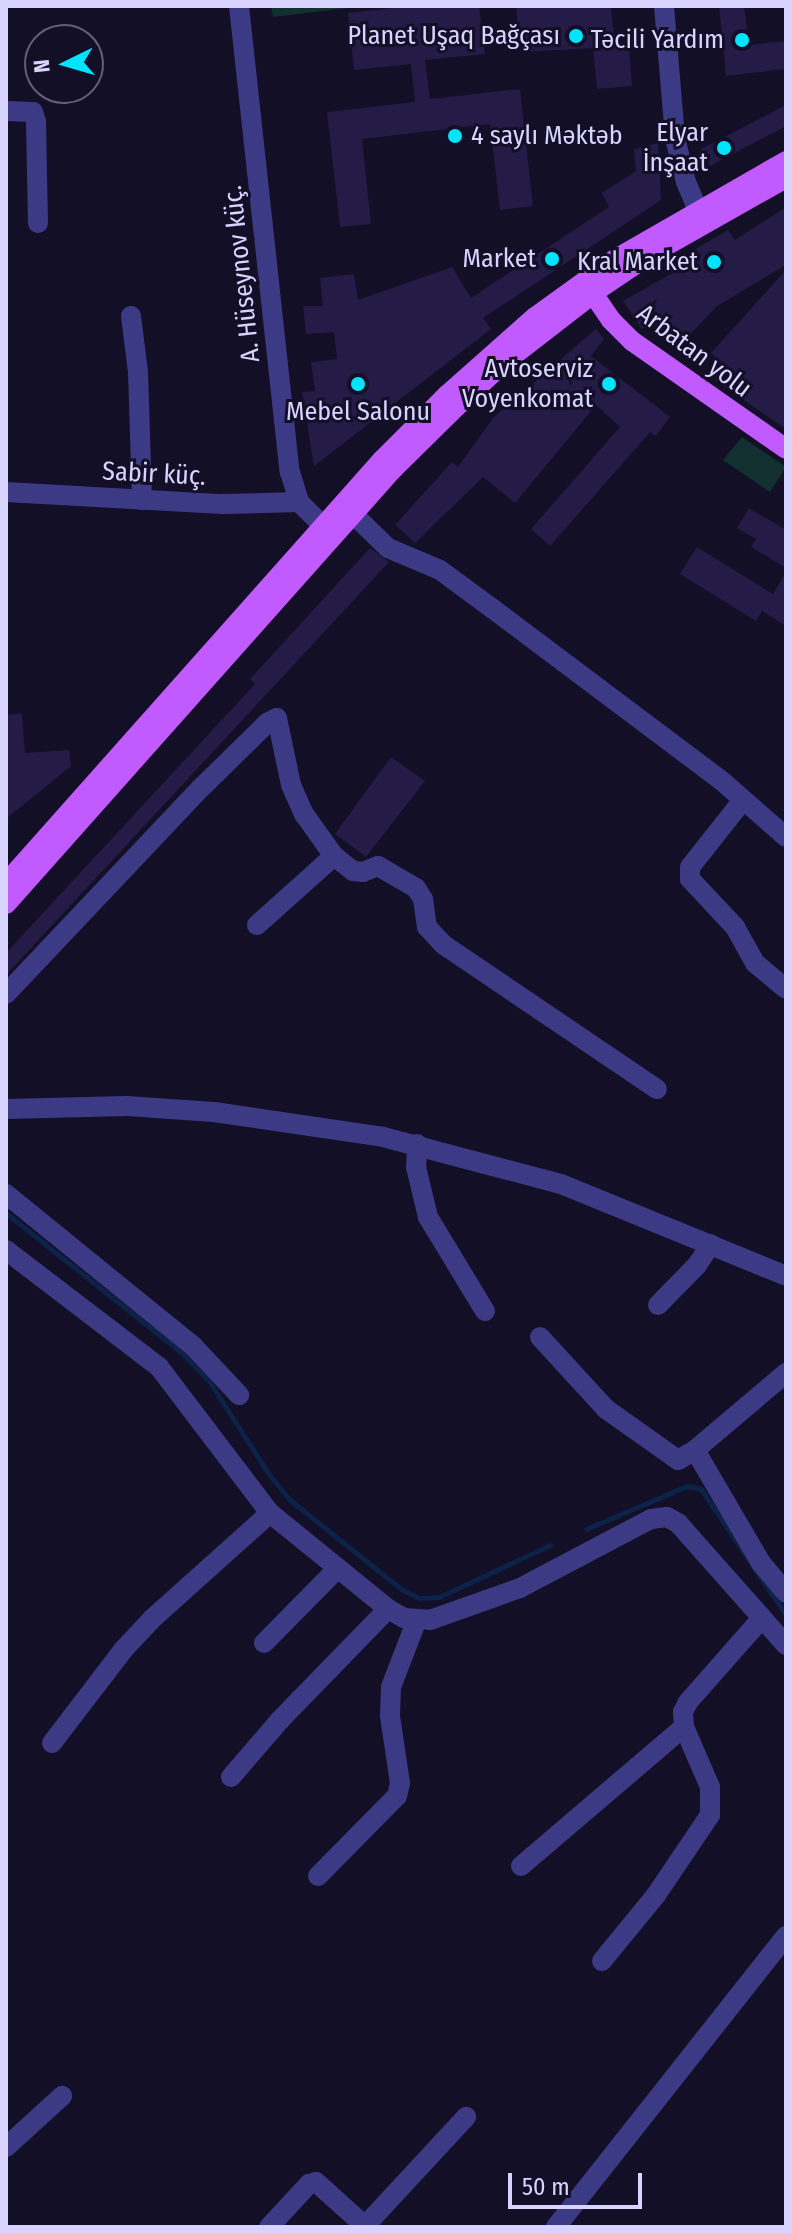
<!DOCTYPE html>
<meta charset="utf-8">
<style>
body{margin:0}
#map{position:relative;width:792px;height:2233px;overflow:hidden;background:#130f26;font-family:"Fira Sans Condensed",sans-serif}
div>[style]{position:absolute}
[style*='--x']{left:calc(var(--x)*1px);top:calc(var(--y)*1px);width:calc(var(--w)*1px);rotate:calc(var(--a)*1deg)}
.green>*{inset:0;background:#12302f}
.stream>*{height:5px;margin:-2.5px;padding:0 2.5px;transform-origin:2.5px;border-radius:2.5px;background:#0c2248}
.building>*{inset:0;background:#241b47}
.minor>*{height:20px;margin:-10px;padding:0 10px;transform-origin:10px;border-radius:10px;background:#3d3a85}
.major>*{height:20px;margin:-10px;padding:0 10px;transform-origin:10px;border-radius:10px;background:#c25bff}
.dots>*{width:22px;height:22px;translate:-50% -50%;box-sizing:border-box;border:4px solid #130f26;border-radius:50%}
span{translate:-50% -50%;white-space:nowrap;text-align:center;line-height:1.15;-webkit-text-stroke:6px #130f26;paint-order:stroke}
.poi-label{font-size:26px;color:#d9d4ff}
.right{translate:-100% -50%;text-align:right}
.left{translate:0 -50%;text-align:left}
.street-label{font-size:26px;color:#d9d4ff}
.frame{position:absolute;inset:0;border:8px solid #d9d4ff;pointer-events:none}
.north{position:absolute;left:24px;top:24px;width:80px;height:80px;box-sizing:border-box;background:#130f26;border:2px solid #625e7d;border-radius:50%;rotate:265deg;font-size:22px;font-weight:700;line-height:32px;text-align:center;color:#d9d4ff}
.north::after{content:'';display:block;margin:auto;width:28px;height:36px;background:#00e5ff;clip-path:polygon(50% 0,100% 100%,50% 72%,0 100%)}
.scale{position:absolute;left:508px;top:2173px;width:134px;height:36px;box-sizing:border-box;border:4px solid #d9d4ff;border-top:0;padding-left:10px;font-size:24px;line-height:28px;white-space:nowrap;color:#d9d4ff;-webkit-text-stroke:6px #130f26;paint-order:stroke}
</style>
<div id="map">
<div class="green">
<i style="clip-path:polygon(271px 6px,364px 6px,273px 17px)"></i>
<i style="clip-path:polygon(742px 437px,786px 467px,770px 492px,723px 460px)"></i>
</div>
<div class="stream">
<i style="--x:6;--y:1213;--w:226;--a:38.5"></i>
<i style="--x:183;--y:1354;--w:37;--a:46"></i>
<i style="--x:209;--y:1381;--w:109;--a:57.3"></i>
<i style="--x:268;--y:1473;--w:35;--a:51"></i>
<i style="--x:290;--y:1500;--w:142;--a:38.7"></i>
<i style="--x:401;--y:1589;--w:20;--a:27"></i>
<i style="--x:419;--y:1598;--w:20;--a:-3"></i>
<i style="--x:439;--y:1597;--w:123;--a:-25.1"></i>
<i style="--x:586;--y:1529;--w:110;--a:-23.1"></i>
<i style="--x:687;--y:1486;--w:14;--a:12"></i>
<i style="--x:701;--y:1489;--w:152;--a:56"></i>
</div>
<div class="building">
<i style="clip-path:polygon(410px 6px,479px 6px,485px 54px,425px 60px,430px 99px,520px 89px,533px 206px,500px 210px,490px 124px,362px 139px,371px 224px,340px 227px,327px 112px,415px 102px,411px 64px,354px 70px,348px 13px)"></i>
<i style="clip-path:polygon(516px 6px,611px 6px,615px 48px,629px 47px,632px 86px,597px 89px,593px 48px,521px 52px)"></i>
<i style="clip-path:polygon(719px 6px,744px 6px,749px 45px,786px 41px,786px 69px,726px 76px)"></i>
<i style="clip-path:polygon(786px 105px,786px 126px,710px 166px,701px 149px)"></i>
<i style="clip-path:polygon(658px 143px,661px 200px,483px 318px,491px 329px,314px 466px,302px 392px,315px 391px,311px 362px,337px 359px,334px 332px,306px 334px,303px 306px,323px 306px,320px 278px,354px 274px,358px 300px,452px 267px,471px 298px,609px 207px,602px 193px,636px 171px,634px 149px)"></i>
<i style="clip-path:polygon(786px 207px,786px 265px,717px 306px,676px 349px,650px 324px,642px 329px,623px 301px,683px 267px,679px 259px,728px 230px,735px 240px)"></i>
<i style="clip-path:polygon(786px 270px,786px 429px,716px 381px,714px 367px,719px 360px,711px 353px)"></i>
<i style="clip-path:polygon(596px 329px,604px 339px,591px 356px,670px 417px,656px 436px,650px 432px,550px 546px,531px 529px,620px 427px,596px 405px,515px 503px,483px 477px,415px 543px,395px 525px,452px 462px,458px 467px,493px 418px)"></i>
<i style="clip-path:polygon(749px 508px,786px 530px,786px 568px,751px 547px,756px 539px,737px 528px)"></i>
<i style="clip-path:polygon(697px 547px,773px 594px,786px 572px,786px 626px,762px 611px,756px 621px,680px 574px)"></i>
<i style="clip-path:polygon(370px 548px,389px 562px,6px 975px,6px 953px,255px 684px,250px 679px)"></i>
<i style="clip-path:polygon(22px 713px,25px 753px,69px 750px,71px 766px,6px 819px,6px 715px)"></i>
<i style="clip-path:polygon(391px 757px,425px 781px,366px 857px,335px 834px)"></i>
</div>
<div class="minor">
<i style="--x:239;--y:6;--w:469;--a:83.8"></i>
<i style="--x:290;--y:472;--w:31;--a:73"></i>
<i style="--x:299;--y:502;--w:34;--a:45"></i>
<i style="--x:664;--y:6;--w:132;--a:85.2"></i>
<i style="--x:675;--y:138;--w:45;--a:76"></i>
<i style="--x:686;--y:182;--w:30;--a:67"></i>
<i style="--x:6;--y:111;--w:27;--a:2"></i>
<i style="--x:33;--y:112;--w:9;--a:72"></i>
<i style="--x:36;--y:121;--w:102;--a:88.9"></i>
<i style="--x:131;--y:316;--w:56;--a:82.9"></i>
<i style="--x:138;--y:372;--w:128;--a:88.2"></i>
<i style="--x:6;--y:492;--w:217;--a:3.2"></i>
<i style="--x:223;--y:504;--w:76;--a:-1.5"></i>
<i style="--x:353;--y:514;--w:49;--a:44.2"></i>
<i style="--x:388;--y:548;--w:56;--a:22.9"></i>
<i style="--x:440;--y:570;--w:66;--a:36.3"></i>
<i style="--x:493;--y:609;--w:286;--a:36.9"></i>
<i style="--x:722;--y:781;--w:85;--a:41.2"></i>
<i style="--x:743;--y:800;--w:85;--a:128.3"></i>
<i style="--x:690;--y:867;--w:12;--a:90"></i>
<i style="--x:690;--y:879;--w:66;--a:46.8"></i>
<i style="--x:735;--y:927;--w:41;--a:60.9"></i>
<i style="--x:755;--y:963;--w:40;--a:40"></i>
<i style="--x:257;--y:925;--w:103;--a:-41.9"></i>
<i style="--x:6;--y:994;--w:286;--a:-46.6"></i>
<i style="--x:203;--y:786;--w:90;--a:-44.5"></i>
<i style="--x:267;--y:723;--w:11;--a:-27"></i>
<i style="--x:277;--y:718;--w:68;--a:78.2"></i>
<i style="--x:291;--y:785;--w:32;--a:66"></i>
<i style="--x:304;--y:814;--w:52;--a:54.5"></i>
<i style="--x:334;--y:856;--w:24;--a:38"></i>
<i style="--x:353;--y:871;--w:10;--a:6"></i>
<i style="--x:363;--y:872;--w:16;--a:-22"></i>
<i style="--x:378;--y:866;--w:44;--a:30.1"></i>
<i style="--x:416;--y:888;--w:13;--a:58"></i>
<i style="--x:423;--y:899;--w:28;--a:82"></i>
<i style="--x:427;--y:927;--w:25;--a:47"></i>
<i style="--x:444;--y:945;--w:257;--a:34.1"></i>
<i style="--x:6;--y:1109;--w:121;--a:-1.4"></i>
<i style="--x:127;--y:1106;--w:87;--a:3.9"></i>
<i style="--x:214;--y:1112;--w:171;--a:8.4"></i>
<i style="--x:383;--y:1137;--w:184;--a:14.8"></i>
<i style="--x:561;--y:1184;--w:243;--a:22.2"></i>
<i style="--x:417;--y:1144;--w:23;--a:92"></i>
<i style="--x:416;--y:1167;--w:51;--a:76.5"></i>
<i style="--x:428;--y:1217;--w:110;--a:58.8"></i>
<i style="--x:6;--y:1194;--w:242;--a:39.1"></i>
<i style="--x:194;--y:1347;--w:66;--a:46.8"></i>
<i style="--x:6;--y:1250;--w:193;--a:37.4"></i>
<i style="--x:159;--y:1367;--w:183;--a:52.8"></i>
<i style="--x:270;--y:1513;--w:152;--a:39.1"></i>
<i style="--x:388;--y:1609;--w:18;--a:29"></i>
<i style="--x:404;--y:1618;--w:26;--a:4"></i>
<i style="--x:430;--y:1620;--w:96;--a:-19.6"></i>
<i style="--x:520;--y:1588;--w:148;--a:-27.8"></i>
<i style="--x:651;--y:1519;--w:16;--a:-7"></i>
<i style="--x:667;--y:1517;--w:13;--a:29"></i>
<i style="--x:678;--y:1523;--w:163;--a:48.5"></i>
<i style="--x:658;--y:1305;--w:56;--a:-45.7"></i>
<i style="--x:697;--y:1265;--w:25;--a:-56"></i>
<i style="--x:540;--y:1337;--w:98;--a:47.5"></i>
<i style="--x:606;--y:1409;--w:88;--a:35.3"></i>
<i style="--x:678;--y:1460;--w:20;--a:-30"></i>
<i style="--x:786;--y:1373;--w:119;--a:139.8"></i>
<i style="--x:695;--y:1450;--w:131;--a:59.7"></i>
<i style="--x:761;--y:1563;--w:39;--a:50"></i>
<i style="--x:264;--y:1643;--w:105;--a:-45.4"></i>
<i style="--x:52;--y:1743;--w:117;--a:-52.6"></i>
<i style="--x:123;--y:1650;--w:42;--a:-46.9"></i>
<i style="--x:152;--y:1619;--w:159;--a:-41.9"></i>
<i style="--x:231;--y:1777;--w:75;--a:-49.3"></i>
<i style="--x:280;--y:1720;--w:155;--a:-45.8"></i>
<i style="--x:521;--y:1866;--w:214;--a:-40.5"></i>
<i style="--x:318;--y:1876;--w:112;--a:-45.4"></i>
<i style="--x:397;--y:1796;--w:13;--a:-77"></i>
<i style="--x:400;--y:1783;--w:68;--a:-98.5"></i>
<i style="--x:390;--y:1716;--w:29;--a:-88"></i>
<i style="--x:391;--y:1687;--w:70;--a:-69"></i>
<i style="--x:602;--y:1961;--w:85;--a:-50.7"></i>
<i style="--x:656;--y:1895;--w:97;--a:-56"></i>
<i style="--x:710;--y:1815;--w:28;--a:-90"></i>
<i style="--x:710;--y:1787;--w:65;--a:-113.4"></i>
<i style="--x:684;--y:1727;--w:15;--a:-94"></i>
<i style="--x:683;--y:1712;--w:11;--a:-63"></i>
<i style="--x:688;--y:1702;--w:112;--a:-48.6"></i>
<i style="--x:6;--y:2147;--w:76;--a:-42.3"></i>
<i style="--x:269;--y:2227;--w:59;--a:-47.1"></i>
<i style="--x:309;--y:2184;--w:7;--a:-16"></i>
<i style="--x:316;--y:2182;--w:66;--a:41.9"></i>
<i style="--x:365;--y:2226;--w:149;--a:-47.2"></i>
<i style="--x:556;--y:2227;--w:371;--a:-51.7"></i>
</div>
<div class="major">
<i style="--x:585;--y:282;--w:46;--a:55.6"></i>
<i style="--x:611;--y:320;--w:30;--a:45"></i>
<i style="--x:632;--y:341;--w:188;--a:35"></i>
<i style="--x:6;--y:883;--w:567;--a:-48.36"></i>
<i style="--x:383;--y:459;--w:91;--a:-45"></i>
<i style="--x:447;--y:395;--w:118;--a:-41.6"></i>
<i style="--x:535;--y:317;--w:97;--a:-35.8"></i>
<i style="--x:614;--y:260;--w:198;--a:-29.9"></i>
<i style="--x:6;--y:904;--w:582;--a:-48.34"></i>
<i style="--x:393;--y:469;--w:90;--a:-44.5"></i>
<i style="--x:457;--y:406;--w:67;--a:-42.6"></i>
<i style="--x:506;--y:361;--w:118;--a:-37.7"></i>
<i style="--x:599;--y:289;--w:59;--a:-34"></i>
<i style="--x:648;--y:256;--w:159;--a:-29.5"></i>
</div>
<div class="dots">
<i style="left:576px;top:36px;background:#00e5ff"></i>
<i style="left:742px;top:40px;background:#00e5ff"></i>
<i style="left:455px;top:136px;background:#00e5ff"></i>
<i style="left:724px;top:148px;background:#00e5ff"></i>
<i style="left:552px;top:259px;background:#00e5ff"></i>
<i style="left:714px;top:262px;background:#00e5ff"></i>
<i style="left:358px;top:384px;background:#00e5ff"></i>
<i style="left:609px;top:384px;background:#00e5ff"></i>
</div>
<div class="poi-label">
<span class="right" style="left:560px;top:36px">Planet Uşaq Bağçası</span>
<span class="right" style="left:724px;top:40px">Təcili Yardım</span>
<span class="right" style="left:708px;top:148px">Elyar<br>İnşaat</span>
<span class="left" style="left:471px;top:136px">4 saylı Məktəb</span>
<span class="right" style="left:536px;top:259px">Market</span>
<span class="right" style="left:698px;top:262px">Kral Market</span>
<span class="right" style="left:593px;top:384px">Avtoserviz<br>Voyenkomat</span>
<span style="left:358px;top:412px">Mebel Salonu</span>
</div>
<div class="street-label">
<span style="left:242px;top:274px;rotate:-96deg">A. Hüseynov küç.</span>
<span style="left:694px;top:351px;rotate:37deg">Arbatan yolu</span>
<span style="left:154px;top:474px;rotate:3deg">Sabir küç.</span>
</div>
<div class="frame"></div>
<div class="north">N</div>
<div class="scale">50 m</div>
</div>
